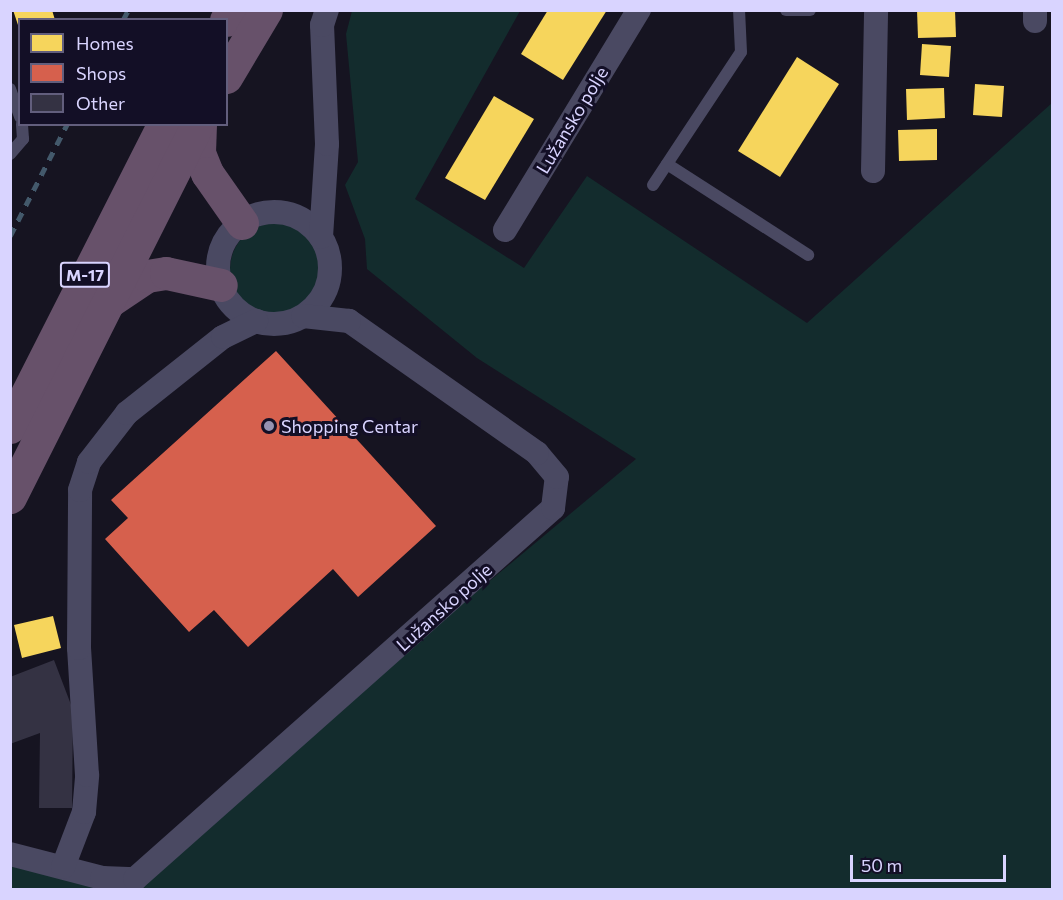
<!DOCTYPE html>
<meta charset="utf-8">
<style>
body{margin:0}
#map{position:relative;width:1063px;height:900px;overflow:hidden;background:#161421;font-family:Commissioner,sans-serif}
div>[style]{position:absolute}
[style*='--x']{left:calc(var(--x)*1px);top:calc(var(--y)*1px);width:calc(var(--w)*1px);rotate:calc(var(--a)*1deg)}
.green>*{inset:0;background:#132c2d}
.round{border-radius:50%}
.homes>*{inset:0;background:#f6d55c}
.shops>*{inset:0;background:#d6604d}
.building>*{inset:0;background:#343243}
.lane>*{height:12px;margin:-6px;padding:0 6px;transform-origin:6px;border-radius:6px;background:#4a4962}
.street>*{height:24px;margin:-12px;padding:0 12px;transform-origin:12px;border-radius:12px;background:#4a4962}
.street>.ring{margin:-12px;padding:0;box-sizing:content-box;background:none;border:24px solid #4a4962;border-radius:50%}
.highway>*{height:33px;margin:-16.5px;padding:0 16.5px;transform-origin:16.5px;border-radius:16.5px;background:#67516a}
.rail>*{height:4.5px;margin-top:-2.25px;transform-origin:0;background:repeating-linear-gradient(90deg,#43596b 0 9px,transparent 0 17px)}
.dots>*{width:16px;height:16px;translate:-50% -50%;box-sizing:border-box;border:3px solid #130f26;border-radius:50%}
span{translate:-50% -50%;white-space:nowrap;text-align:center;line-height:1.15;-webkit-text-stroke:6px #130f26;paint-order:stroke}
.shield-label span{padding:2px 4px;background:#130f26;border:2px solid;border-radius:4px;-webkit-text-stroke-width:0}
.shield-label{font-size:16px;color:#d9d4ff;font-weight:700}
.street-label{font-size:18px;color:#d9d4ff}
.poi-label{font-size:18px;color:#d9d4ff}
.left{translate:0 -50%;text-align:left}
.frame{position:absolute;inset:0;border:12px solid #d9d4ff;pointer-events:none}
.legend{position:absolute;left:18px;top:18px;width:210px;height:108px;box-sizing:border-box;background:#130f26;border:2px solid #625e7d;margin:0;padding:8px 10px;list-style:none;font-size:18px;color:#d9d4ff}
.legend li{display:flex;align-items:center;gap:12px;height:30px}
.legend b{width:30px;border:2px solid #625e7d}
.scale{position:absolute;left:850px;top:855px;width:156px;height:27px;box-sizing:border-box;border:3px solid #d9d4ff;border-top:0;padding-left:8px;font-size:18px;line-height:21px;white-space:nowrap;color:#d9d4ff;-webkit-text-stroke:4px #130f26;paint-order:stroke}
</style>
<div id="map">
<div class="green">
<i style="clip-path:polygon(352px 11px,520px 11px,415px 199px,524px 268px,587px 176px,807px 323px,1052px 103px,1052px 889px,11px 890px,11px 863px,131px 880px,636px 459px,477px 358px,367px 269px,365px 239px,345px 185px,358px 162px,346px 34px)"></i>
<i class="round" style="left:230px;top:223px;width:92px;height:92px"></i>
</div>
<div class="homes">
<i style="clip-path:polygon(13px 10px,52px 10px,55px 20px,20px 20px,19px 28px)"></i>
<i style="clip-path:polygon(548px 10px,607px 10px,563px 80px,521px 54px)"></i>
<i style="clip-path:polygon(917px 10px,955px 10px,956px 37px,918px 38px)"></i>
<i style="clip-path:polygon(922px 44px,951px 46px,949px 77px,920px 75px)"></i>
<i style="clip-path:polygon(797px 57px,839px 84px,780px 177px,738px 151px)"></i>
<i style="clip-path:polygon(975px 84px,1004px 86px,1002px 117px,973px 115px)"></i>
<i style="clip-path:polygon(944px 88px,945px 118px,907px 120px,906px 89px)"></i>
<i style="clip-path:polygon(494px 96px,534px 119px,485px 200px,445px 178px)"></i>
<i style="clip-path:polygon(937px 129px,937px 160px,899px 161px,898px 130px)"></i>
<i style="clip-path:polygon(53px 616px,61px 648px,22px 658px,14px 625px)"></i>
</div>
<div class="shops">
<i style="clip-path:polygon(276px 351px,436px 526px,358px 597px,333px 569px,248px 647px,214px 610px,189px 632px,105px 539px,128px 518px,111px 500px)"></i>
</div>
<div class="building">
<i style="clip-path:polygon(54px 660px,73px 710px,72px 808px,39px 808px,40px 733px,10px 744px,10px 677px)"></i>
</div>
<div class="lane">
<i style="--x:786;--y:10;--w:24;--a:0"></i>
<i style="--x:10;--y:89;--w:30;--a:70"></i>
<i style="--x:10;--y:154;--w:20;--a:-49"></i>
<i style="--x:23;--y:139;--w:15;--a:-94"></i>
<i style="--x:667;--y:164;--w:168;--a:32.8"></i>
<i style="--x:653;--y:185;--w:159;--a:-56.5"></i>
<i style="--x:741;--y:52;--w:42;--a:-92.7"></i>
</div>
<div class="street">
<i style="--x:1035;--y:10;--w:11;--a:90"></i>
<i style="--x:873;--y:171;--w:161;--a:-88.9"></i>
<i class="ring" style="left:218px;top:212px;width:88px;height:88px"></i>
<i style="--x:505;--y:230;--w:258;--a:-58.7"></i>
<i style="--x:321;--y:237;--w:93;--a:-86.3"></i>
<i style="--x:327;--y:144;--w:119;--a:-92.4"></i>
<i style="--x:322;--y:25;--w:16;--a:-72"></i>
<i style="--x:10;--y:854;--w:95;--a:14.6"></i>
<i style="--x:102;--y:878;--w:33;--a:2"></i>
<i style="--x:135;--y:879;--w:559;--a:-41.59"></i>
<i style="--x:553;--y:508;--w:31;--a:-83"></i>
<i style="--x:557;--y:477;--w:31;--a:-130"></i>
<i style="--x:537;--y:453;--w:230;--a:-144.9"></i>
<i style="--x:349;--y:321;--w:46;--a:-173.8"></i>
<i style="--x:63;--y:867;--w:59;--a:-69.1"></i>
<i style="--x:84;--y:812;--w:37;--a:-85"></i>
<i style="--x:87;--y:775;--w:127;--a:-93.6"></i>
<i style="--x:79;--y:648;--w:158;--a:-89.6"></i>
<i style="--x:80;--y:490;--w:29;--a:-72"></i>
<i style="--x:89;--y:462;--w:62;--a:-52.2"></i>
<i style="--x:127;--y:413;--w:122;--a:-38.4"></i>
<i style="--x:223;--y:337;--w:37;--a:-26"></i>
</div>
<div class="highway">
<i style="--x:226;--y:20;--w:12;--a:-59"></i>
<i style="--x:226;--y:77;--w:78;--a:-59.2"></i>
<i style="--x:200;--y:124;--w:29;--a:92"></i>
<i style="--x:199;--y:153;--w:22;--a:68"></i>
<i style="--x:207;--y:173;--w:61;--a:55"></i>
<i style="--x:111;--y:300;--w:43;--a:-33.7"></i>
<i style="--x:147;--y:276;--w:19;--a:-9"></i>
<i style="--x:166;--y:273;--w:56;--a:12.3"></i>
<i style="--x:10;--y:427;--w:340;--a:-63.1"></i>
<i style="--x:10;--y:497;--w:418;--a:-63.3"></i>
</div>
<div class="rail">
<i style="--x:123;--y:20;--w:11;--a:-63"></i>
<i style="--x:10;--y:236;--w:126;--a:-63"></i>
</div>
<div class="dots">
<i style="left:269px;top:426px;background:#9591b1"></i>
</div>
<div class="shield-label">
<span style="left:85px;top:275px">M-17</span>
</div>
<div class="street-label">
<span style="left:572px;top:120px;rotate:-59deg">Lužansko polje</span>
<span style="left:444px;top:607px;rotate:-42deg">Lužansko polje</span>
</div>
<div class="poi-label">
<span class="left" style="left:281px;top:426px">Shopping Centar</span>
</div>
<div class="frame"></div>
<ul class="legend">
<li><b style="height:16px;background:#f6d55c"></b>Homes</li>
<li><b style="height:16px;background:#d6604d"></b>Shops</li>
<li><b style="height:16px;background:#343243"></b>Other</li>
</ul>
<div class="scale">50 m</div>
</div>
